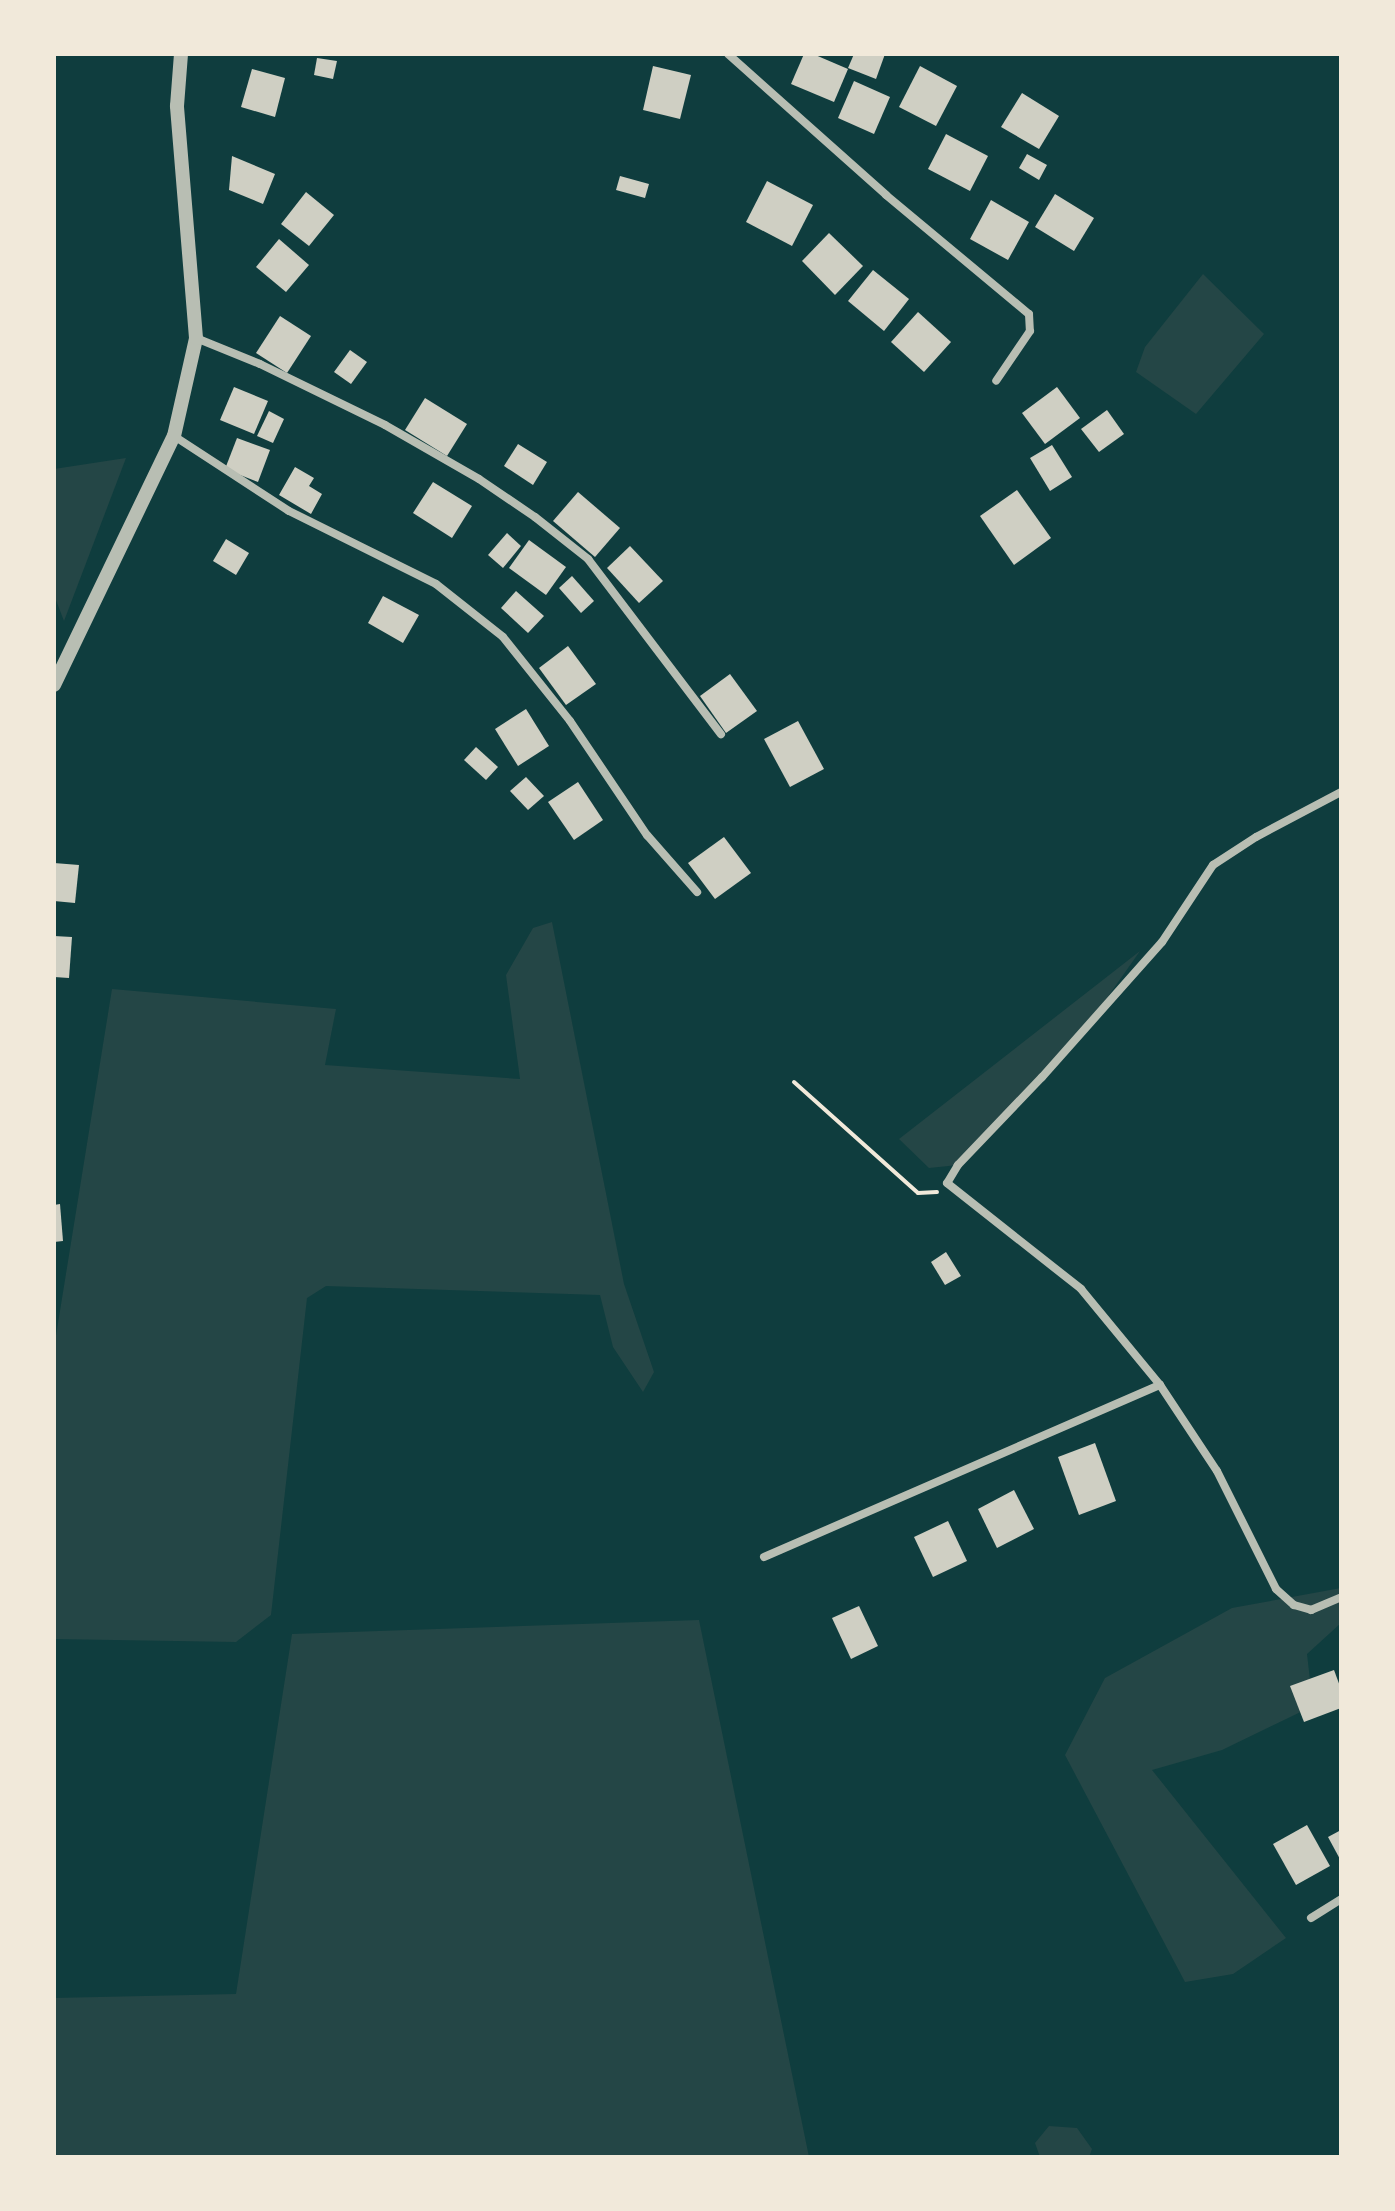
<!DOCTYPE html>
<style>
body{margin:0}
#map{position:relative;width:1395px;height:2211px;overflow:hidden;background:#0f3d3e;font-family:"PT Serif",serif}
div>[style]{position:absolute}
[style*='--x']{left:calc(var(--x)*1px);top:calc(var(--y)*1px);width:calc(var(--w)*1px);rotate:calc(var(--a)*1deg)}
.green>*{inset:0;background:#244646}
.building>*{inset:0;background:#cfcfc3}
.path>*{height:4px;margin:-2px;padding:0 2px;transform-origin:2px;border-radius:2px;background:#f1e9da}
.minor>*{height:8px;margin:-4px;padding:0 4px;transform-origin:4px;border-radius:4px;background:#b8beb3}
.tertiary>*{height:14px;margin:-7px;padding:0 7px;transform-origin:7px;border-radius:7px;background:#b8beb3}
span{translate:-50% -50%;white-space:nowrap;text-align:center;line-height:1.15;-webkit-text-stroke:7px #f1e9da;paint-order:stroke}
.frame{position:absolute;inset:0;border:56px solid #f1e9da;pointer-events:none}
</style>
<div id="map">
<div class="green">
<i style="clip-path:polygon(1203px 274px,1264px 334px,1196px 414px,1136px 372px,1145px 347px)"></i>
<i style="clip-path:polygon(126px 458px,64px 621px,54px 595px,54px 469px)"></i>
<i style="clip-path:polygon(552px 922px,624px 1284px,654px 1372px,643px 1392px,613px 1347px,600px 1295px,326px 1286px,307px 1298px,271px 1615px,236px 1642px,54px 1639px,54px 1348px,112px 989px,336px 1009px,325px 1065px,520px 1079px,506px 975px,533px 928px)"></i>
<i style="clip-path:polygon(1140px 951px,1088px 1025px,958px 1165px,929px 1168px,899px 1139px)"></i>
<i style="clip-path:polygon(1341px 1588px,1341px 1623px,1307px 1654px,1313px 1706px,1222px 1750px,1152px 1770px,1286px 1938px,1233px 1974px,1185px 1982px,1065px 1755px,1105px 1678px,1232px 1608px)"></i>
<i style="clip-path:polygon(699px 1620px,809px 2157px,54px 2157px,54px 1998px,236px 1994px,292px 1634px)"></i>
<i style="clip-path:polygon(1049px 2126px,1077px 2128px,1092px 2149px,1089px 2157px,1040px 2157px,1035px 2143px)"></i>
</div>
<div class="building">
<i style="clip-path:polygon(804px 54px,813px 54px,848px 69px,834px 102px,791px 84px)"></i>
<i style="clip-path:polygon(854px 54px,885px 54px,876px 79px,848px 68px)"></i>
<i style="clip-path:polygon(317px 58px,337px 61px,333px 79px,314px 75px)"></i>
<i style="clip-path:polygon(653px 66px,691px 75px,680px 119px,643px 110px)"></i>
<i style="clip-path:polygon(920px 66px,957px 86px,936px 126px,899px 107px)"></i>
<i style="clip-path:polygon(252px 69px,285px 78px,275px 117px,241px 107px)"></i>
<i style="clip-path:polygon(854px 81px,890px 97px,874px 134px,838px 118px)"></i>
<i style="clip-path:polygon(1022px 93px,1059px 116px,1039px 149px,1001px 127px)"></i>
<i style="clip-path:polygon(946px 134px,988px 156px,970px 191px,928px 169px)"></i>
<i style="clip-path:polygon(1027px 154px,1047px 165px,1039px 180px,1019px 168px)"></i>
<i style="clip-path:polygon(232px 156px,275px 174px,263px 204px,229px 190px)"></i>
<i style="clip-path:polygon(620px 176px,649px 184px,645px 198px,616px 190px)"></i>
<i style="clip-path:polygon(767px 181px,813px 205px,792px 246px,746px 222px)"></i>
<i style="clip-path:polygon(306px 192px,334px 215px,309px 246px,281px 224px)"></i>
<i style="clip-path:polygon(1055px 194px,1094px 218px,1074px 251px,1035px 227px)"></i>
<i style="clip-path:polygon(991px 200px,1029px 222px,1008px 260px,970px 239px)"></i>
<i style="clip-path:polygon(829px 233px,863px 266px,835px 295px,802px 261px)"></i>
<i style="clip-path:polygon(279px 239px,309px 265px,286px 292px,256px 267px)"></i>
<i style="clip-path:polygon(873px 270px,909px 299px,884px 331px,848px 301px)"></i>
<i style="clip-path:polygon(918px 312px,951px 342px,924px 372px,891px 342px)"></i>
<i style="clip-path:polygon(280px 316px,311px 336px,287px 373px,256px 353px)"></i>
<i style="clip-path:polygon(350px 350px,367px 362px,351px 384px,334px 372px)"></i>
<i style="clip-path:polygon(234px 387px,268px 401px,254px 434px,220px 420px)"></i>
<i style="clip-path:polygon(1057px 387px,1080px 418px,1045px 444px,1022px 413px)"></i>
<i style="clip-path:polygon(425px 398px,467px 424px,447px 456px,405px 430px)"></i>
<i style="clip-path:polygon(1107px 410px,1124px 434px,1099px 452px,1081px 429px)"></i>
<i style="clip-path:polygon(269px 411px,284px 419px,273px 443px,257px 436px)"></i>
<i style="clip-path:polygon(237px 438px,270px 450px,258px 482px,225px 469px)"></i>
<i style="clip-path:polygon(518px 444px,547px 462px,533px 485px,504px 466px)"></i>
<i style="clip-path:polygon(1052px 445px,1072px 477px,1050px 491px,1030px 458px)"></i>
<i style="clip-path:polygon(295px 467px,314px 478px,309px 486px,322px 494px,311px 514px,279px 495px)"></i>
<i style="clip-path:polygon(433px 482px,472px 506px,452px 538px,413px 513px)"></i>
<i style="clip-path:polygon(1017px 490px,1051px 538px,1014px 565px,980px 516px)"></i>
<i style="clip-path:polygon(578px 492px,620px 528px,595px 557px,553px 521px)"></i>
<i style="clip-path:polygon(507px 533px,521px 546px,503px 568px,488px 555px)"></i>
<i style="clip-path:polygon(226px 539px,249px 553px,236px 575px,213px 561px)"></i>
<i style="clip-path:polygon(529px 540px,566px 567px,546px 595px,509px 568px)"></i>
<i style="clip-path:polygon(630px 546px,663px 581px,639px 603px,607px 568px)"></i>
<i style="clip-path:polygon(572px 576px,594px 601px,581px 613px,559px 588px)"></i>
<i style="clip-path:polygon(516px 591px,544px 616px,528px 633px,501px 608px)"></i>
<i style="clip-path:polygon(383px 596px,419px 615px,403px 643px,368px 623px)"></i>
<i style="clip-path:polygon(568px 646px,596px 684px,566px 705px,539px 668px)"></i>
<i style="clip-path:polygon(730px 674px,757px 711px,726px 733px,700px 696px)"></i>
<i style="clip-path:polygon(526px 709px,549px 746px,518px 766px,495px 729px)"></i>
<i style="clip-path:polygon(798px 721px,824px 769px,790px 787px,764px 739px)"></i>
<i style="clip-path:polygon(476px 747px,498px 767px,486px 780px,464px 760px)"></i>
<i style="clip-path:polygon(526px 777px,544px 796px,528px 810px,510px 791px)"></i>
<i style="clip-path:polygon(578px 782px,603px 820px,574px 840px,548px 802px)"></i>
<i style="clip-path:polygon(724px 837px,751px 873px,715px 899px,688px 863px)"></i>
<i style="clip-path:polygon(54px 863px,79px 865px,75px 903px,54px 901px)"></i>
<i style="clip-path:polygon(54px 936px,72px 937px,69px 978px,54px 977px)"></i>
<i style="clip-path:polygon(60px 1204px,63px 1241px,54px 1242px,54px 1205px)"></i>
<i style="clip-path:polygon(946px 1252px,961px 1276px,945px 1285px,931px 1262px)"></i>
<i style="clip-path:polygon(1095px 1443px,1116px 1501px,1079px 1515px,1058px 1457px)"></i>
<i style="clip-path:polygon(1014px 1490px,1034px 1529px,997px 1548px,978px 1509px)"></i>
<i style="clip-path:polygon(948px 1521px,967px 1561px,933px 1577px,914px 1537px)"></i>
<i style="clip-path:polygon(859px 1606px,878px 1646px,851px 1659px,832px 1618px)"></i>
<i style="clip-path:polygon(1334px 1670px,1341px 1689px,1341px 1708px,1304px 1722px,1290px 1686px)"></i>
<i style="clip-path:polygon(1307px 1825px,1330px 1866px,1296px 1885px,1273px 1844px)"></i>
<i style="clip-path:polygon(1341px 1830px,1341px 1861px,1328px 1837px)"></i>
</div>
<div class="path">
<i style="--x:794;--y:1082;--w:166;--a:41.8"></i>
<i style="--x:918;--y:1193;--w:19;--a:-3"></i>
</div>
<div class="minor">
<i style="--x:728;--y:54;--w:212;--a:41.7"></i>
<i style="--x:886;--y:195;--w:186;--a:39.8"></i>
<i style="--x:1029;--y:314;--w:17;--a:87"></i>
<i style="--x:1030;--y:331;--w:60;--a:124.2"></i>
<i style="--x:196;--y:338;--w:69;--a:22.1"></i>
<i style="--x:260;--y:364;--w:139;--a:26"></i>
<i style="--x:385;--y:425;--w:108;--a:29.9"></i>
<i style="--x:479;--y:479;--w:68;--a:34.2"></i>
<i style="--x:535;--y:517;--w:68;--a:38.4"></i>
<i style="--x:588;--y:559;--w:220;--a:52.8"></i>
<i style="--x:174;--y:436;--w:137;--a:33.1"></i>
<i style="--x:289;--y:511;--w:164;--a:26.4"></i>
<i style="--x:436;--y:584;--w:85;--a:38.3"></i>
<i style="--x:503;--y:637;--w:107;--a:51.4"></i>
<i style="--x:570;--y:721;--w:138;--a:56"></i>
<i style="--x:647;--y:835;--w:76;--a:48.7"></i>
<i style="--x:1341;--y:792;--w:96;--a:152.1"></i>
<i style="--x:1256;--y:837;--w:51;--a:146.9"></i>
<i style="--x:1213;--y:865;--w:92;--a:123.5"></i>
<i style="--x:1162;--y:942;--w:181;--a:131.6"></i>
<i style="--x:1042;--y:1077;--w:122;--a:133.7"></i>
<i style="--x:958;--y:1165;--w:21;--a:121"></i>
<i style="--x:947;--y:1183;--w:171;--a:38.3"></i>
<i style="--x:1081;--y:1289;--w:124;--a:50.5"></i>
<i style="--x:1160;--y:1385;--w:103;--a:56.5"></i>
<i style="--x:1217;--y:1471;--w:132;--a:63.4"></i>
<i style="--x:1276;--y:1589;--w:24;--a:42"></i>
<i style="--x:1294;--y:1605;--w:18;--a:16"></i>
<i style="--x:1311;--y:1610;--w:33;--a:-23"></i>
<i style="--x:764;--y:1557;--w:432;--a:-23.5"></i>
<i style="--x:1311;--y:1918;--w:36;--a:-32"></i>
</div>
<div class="tertiary">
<i style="--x:54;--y:685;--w:276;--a:-64.3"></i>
<i style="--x:174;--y:436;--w:100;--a:-77.3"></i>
<i style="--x:196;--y:338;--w:233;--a:-94.7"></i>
<i style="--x:177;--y:106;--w:52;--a:-85.6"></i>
</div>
<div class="frame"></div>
</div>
